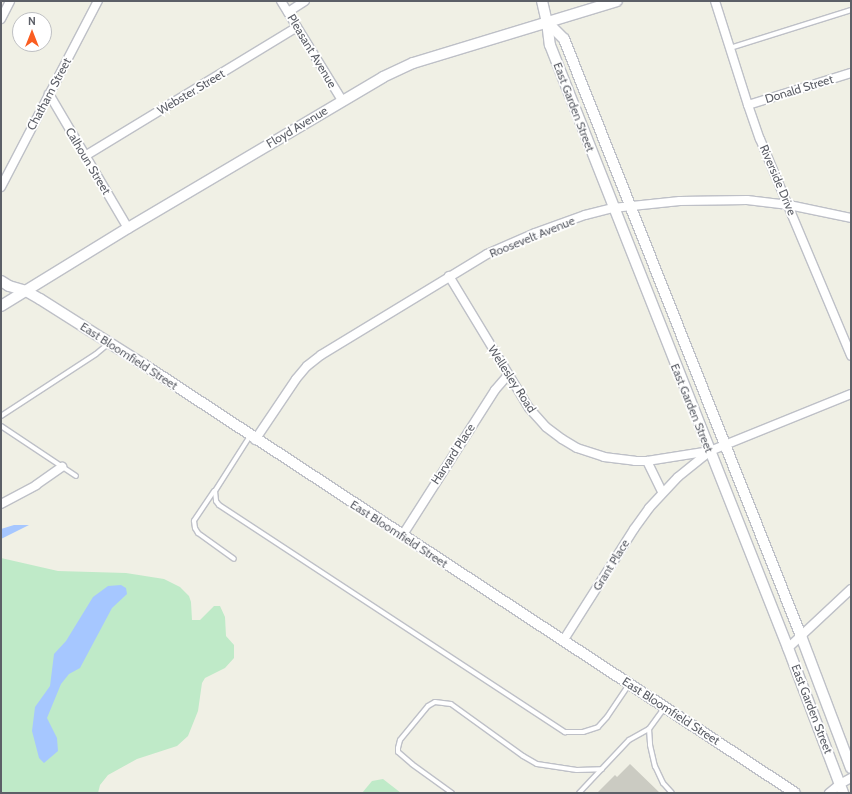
<!DOCTYPE html>
<style>
body{margin:0}
#map{position:relative;width:852px;height:794px;overflow:hidden;background:#f0f0e5;font-family:Cabin,sans-serif}
div>[style]{position:absolute}
[style*='--x']{left:calc(var(--x)*1px);top:calc(var(--y)*1px);width:calc(var(--w)*1px);rotate:calc(var(--a)*1deg)}
.green>*{inset:0;background:#bfeac8}
.water>*{inset:0;background:#a6c7ff}
.building>*{inset:0;background:#cbcbc2}
.roads{filter:drop-shadow(1px 0 #bec0c7) drop-shadow(-1px 0 #bec0c7) drop-shadow(0 1px #bec0c7) drop-shadow(0 -1px #bec0c7)}
.service>*{height:4px;margin:-2px;padding:0 2px;transform-origin:2px;border-radius:2px;background:#fff}
.minor>*{height:8px;margin:-4px;padding:0 4px;transform-origin:4px;border-radius:4px;background:#fff}
.tertiary>*{height:10px;margin:-5px;padding:0 5px;transform-origin:5px;border-radius:5px;background:#fff}
span{translate:-50% -50%;white-space:nowrap;text-align:center;line-height:1.15;-webkit-text-stroke:3.5px #fff;paint-order:stroke}
.street-label{font-size:12px;color:#5c5f67}
.frame{position:absolute;inset:0;border:2px solid #5c5f67;pointer-events:none}
.north{position:absolute;left:12px;top:12px;width:40px;height:40px;box-sizing:border-box;background:#fff;border:1px solid #bebfc2;border-radius:50%;rotate:0deg;font-size:11px;font-weight:700;line-height:16px;text-align:center;color:#5c5f67}
.north::after{content:'';display:block;margin:auto;width:14px;height:18px;background:#fa5d21;clip-path:polygon(50% 0,100% 100%,50% 72%,0 100%)}
</style>
<div id="map">
<div class="green">
<i style="clip-path:polygon(1px 558px,58px 571px,126px 573px,164px 579px,180px 587px,189px 596px,191px 602px,192px 620px,200px 620px,214px 606px,220px 606px,225px 617px,226px 636px,234px 645px,234px 658px,225px 668px,205px 678px,202px 683px,198px 711px,188px 736px,177px 746px,137px 759px,108px 775px,100px 785px,98px 793px,1px 793px)"></i>
<i style="clip-path:polygon(383px 779px,401px 793px,362px 793px,372px 781px)"></i>
</div>
<div class="water">
<i style="clip-path:polygon(14px 525px,29px 525px,1px 539px,1px 529px)"></i>
<i style="clip-path:polygon(121px 585px,126px 588px,127px 594px,112px 608px,80px 668px,69px 674px,61px 684px,47px 718px,57px 738px,58px 751px,44px 763px,39px 758px,32px 731px,35px 707px,50px 686px,54px 654px,66px 641px,93px 597px,108px 586px)"></i>
</div>
<div class="building">
<i style="clip-path:polygon(630px 764px,660px 793px,597px 793px,615px 775px,617px 777px)"></i>
</div>
<div class="roads">
<div class="service">
<i style="--x:730;--y:48;--w:127;--a:-17.4"></i>
<i style="--x:1;--y:416;--w:113;--a:-33.1"></i>
<i style="--x:96;--y:354;--w:16;--a:-40"></i>
<i style="--x:1;--y:426;--w:90;--a:33.7"></i>
<i style="--x:250;--y:436;--w:65;--a:122.5"></i>
<i style="--x:215;--y:491;--w:10;--a:84"></i>
<i style="--x:216;--y:501;--w:5;--a:53"></i>
<i style="--x:219;--y:505;--w:414;--a:33.3"></i>
<i style="--x:565;--y:732;--w:18;--a:0"></i>
<i style="--x:583;--y:732;--w:16;--a:-18"></i>
<i style="--x:598;--y:727;--w:13;--a:-48"></i>
<i style="--x:607;--y:717;--w:40;--a:-56"></i>
<i style="--x:214;--y:491;--w:36;--a:124"></i>
<i style="--x:194;--y:521;--w:7;--a:82"></i>
<i style="--x:195;--y:528;--w:6;--a:59"></i>
<i style="--x:198;--y:533;--w:44;--a:35.8"></i>
<i style="--x:649;--y:729;--w:16;--a:86"></i>
<i style="--x:650;--y:745;--w:22;--a:77"></i>
<i style="--x:655;--y:766;--w:19;--a:65"></i>
<i style="--x:663;--y:783;--w:13;--a:48"></i>
<i style="--x:452;--y:793;--w:49;--a:-144.1"></i>
<i style="--x:412;--y:764;--w:18;--a:-139"></i>
<i style="--x:398;--y:752;--w:4;--a:-90"></i>
<i style="--x:398;--y:748;--w:8;--a:-76"></i>
<i style="--x:400;--y:740;--w:44;--a:-50.5"></i>
<i style="--x:428;--y:706;--w:8;--a:-30"></i>
<i style="--x:435;--y:702;--w:16;--a:7"></i>
<i style="--x:451;--y:704;--w:89;--a:35.8"></i>
<i style="--x:523;--y:756;--w:16;--a:30"></i>
<i style="--x:537;--y:764;--w:40;--a:8.5"></i>
<i style="--x:577;--y:770;--w:25;--a:-2"></i>
<i style="--x:579;--y:793;--w:73;--a:-46.7"></i>
<i style="--x:629;--y:740;--w:23;--a:-29"></i>
<i style="--x:649;--y:729;--w:26;--a:-54"></i>
</div>
<div class="minor">
<i style="--x:281;--y:1;--w:116;--a:58.4"></i>
<i style="--x:715;--y:1;--w:109;--a:72.4"></i>
<i style="--x:748;--y:105;--w:36;--a:71"></i>
<i style="--x:760;--y:139;--w:235;--a:67.2"></i>
<i style="--x:288;--y:12;--w:20;--a:-33"></i>
<i style="--x:1;--y:19;--w:20;--a:-63"></i>
<i style="--x:49;--y:94;--w:156;--a:59.5"></i>
<i style="--x:748;--y:105;--w:108;--a:-17.3"></i>
<i style="--x:85;--y:156;--w:248;--a:-31.3"></i>
<i style="--x:1;--y:187;--w:210;--a:-62.5"></i>
<i style="--x:449;--y:276;--w:154;--a:58.8"></i>
<i style="--x:529;--y:408;--w:25;--a:48"></i>
<i style="--x:546;--y:427;--w:20;--a:37"></i>
<i style="--x:562;--y:439;--w:17;--a:31"></i>
<i style="--x:577;--y:448;--w:28;--a:18"></i>
<i style="--x:604;--y:457;--w:31;--a:7"></i>
<i style="--x:635;--y:461;--w:12;--a:0"></i>
<i style="--x:647;--y:461;--w:64;--a:-9"></i>
<i style="--x:710;--y:451;--w:152;--a:-22"></i>
<i style="--x:255;--y:440;--w:73;--a:-56.1"></i>
<i style="--x:296;--y:379;--w:17;--a:-50"></i>
<i style="--x:307;--y:366;--w:18;--a:-38"></i>
<i style="--x:321;--y:355;--w:194;--a:-31.3"></i>
<i style="--x:487;--y:254;--w:52;--a:-23.6"></i>
<i style="--x:535;--y:233;--w:53;--a:-19.8"></i>
<i style="--x:585;--y:215;--w:29;--a:-14"></i>
<i style="--x:613;--y:208;--w:67;--a:-6"></i>
<i style="--x:680;--y:201;--w:67;--a:-0.9"></i>
<i style="--x:747;--y:200;--w:42;--a:6.8"></i>
<i style="--x:789;--y:205;--w:63;--a:11.8"></i>
<i style="--x:647;--y:461;--w:34;--a:64"></i>
<i style="--x:1;--y:504;--w:40;--a:-28"></i>
<i style="--x:36;--y:485;--w:32;--a:-35"></i>
<i style="--x:402;--y:536;--w:173;--a:-57.5"></i>
<i style="--x:495;--y:390;--w:20;--a:-49"></i>
<i style="--x:563;--y:641;--w:133;--a:-57.6"></i>
<i style="--x:634;--y:529;--w:26;--a:-54"></i>
<i style="--x:649;--y:508;--w:42;--a:-46.9"></i>
<i style="--x:678;--y:477;--w:40;--a:-39"></i>
<i style="--x:788;--y:648;--w:86;--a:-43.1"></i>
<i style="--x:829;--y:793;--w:14;--a:-39"></i>
<i style="--x:840;--y:784;--w:13;--a:-29"></i>
</div>
<div class="tertiary">
<i style="--x:542;--y:1;--w:22;--a:77"></i>
<i style="--x:547;--y:22;--w:23;--a:83"></i>
<i style="--x:550;--y:45;--w:648;--a:68.46"></i>
<i style="--x:788;--y:648;--w:155;--a:69.2"></i>
<i style="--x:547;--y:22;--w:24;--a:45"></i>
<i style="--x:564;--y:39;--w:642;--a:68.35"></i>
<i style="--x:801;--y:636;--w:141;--a:69.3"></i>
<i style="--x:1;--y:281;--w:9;--a:32"></i>
<i style="--x:9;--y:286;--w:18;--a:16"></i>
<i style="--x:26;--y:291;--w:16;--a:30"></i>
<i style="--x:40;--y:299;--w:122;--a:32.3"></i>
<i style="--x:143;--y:364;--w:780;--a:33.34"></i>
<i style="--x:1;--y:306;--w:149;--a:-31.6"></i>
<i style="--x:128;--y:228;--w:296;--a:-30.6"></i>
<i style="--x:383;--y:77;--w:33;--a:-25"></i>
<i style="--x:413;--y:63;--w:213;--a:-16.9"></i>
</div>
</div>
<div class="street-label">
<span style="left:312px;top:51px;rotate:59deg">Pleasant Avenue</span>
<span style="left:799px;top:89px;rotate:-17deg">Donald Street</span>
<span style="left:191px;top:92px;rotate:-31deg">Webster Street</span>
<span style="left:49px;top:94px;rotate:-62deg">Chatham Street</span>
<span style="left:574px;top:107px;rotate:69deg">East Garden Street</span>
<span style="left:297px;top:127px;rotate:-31deg">Floyd Avenue</span>
<span style="left:88px;top:161px;rotate:59deg">Calhoun Street</span>
<span style="left:778px;top:180px;rotate:67deg">Riverside Drive</span>
<span style="left:532px;top:237px;rotate:-22deg">Roosevelt Avenue</span>
<span style="left:129px;top:356px;rotate:33deg">East Bloomfield Street</span>
<span style="left:512px;top:379px;rotate:57deg">Wellesley Road</span>
<span style="left:692px;top:408px;rotate:68deg">East Garden Street</span>
<span style="left:453px;top:454px;rotate:-57deg">Harvard Place</span>
<span style="left:399px;top:534px;rotate:33deg">East Bloomfield Street</span>
<span style="left:611px;top:565px;rotate:-58deg">Grant Place</span>
<span style="left:812px;top:709px;rotate:69deg">East Garden Street</span>
<span style="left:671px;top:711px;rotate:33deg">East Bloomfield Street</span>
</div>
<div class="frame"></div>
<div class="north">N</div>
</div>
